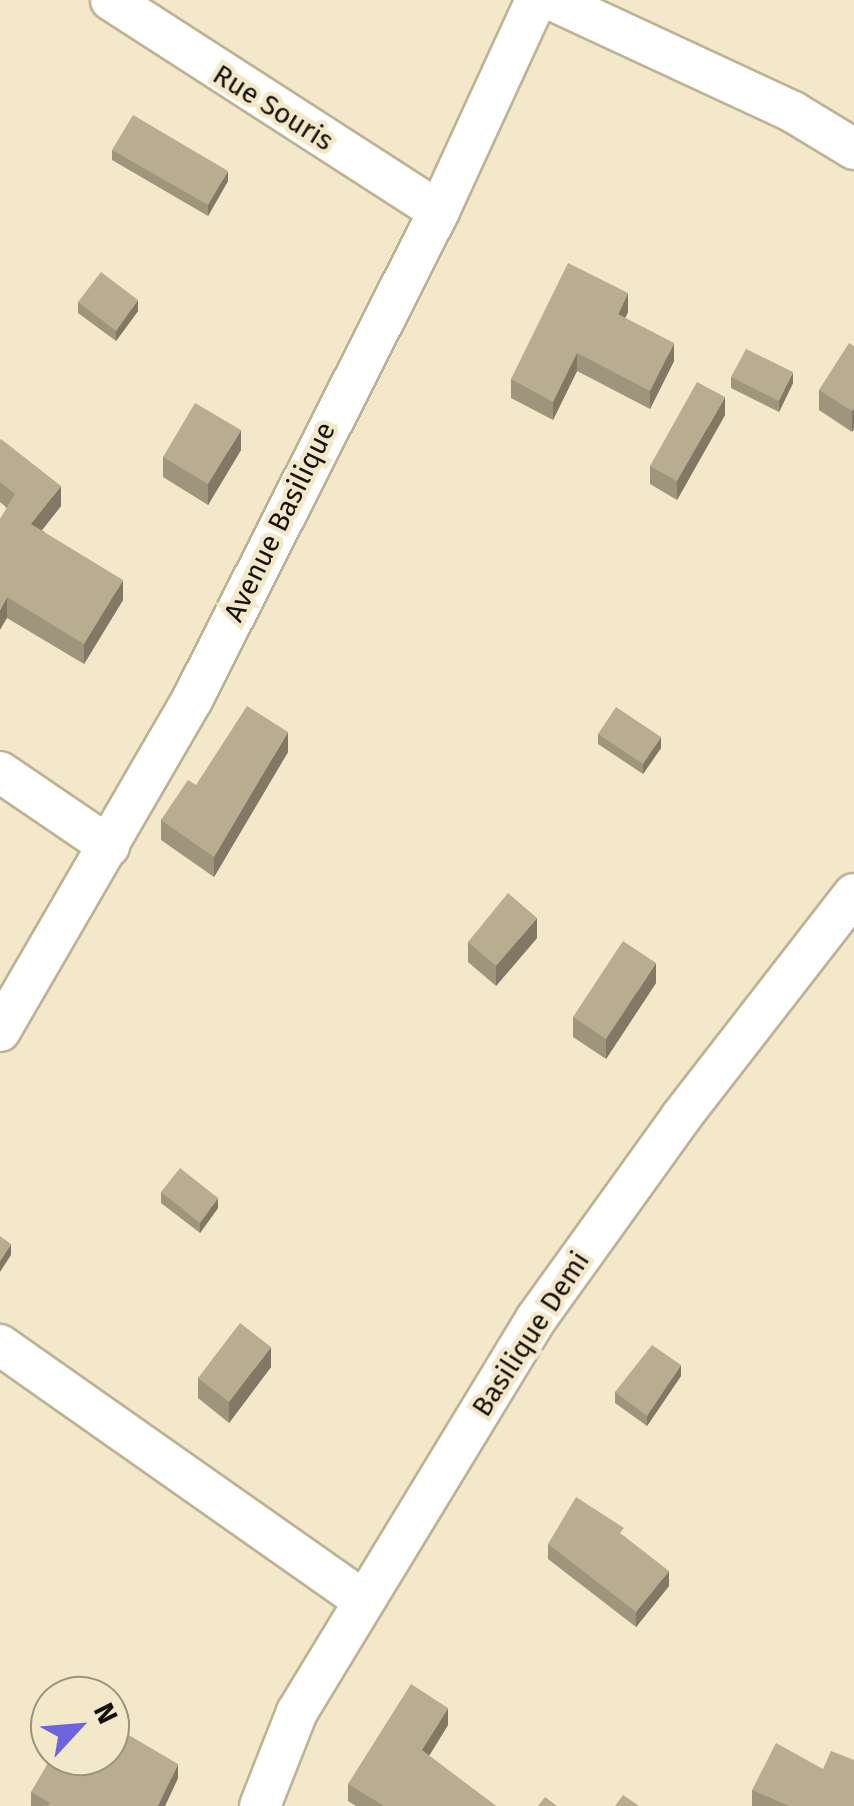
<!DOCTYPE html>
<style>
body{margin:0}
#map{position:relative;width:854px;height:1806px;overflow:hidden;background:#f4e8ca;font-family:"Fira Sans",sans-serif}
div>[style]{position:absolute}
[style*='--x']{left:calc(var(--x)*1px);top:calc(var(--y)*1px);width:calc(var(--w)*1px);rotate:calc(var(--a)*1deg)}
.roads{filter:drop-shadow(2px 0 #beb295) drop-shadow(-2px 0 #beb295) drop-shadow(0 2px #beb295) drop-shadow(0 -2px #beb295)}
.minor>*{height:40px;margin:-20px;padding:0 20px;transform-origin:20px;border-radius:20px;background:#fff}
.wall>*{inset:0;background:#9e957c}
.shaded-wall>*{inset:0;background:#817965}
.building>*{inset:0;background:#b8ad90}
span{translate:-50% -50%;white-space:nowrap;text-align:center;line-height:1.15;-webkit-text-stroke:9px #f4e8ca;paint-order:stroke}
.street-label{font-size:28px;color:#161107}
.north{position:absolute;left:30px;top:1676px;width:100px;height:100px;box-sizing:border-box;background:#f4e8ca;border:2px solid #9b927c;border-radius:50%;rotate:64deg;font-size:28px;font-weight:700;line-height:40px;text-align:center;color:#161107}
.north::after{content:'';display:block;margin:auto;width:35px;height:45px;background:#6d65df;clip-path:polygon(50% 0,100% 100%,50% 72%,0 100%)}
</style>
<div id="map">
<div class="roads">
<div class="minor">
<i style="--x:111;--y:0;--w:390;--a:32.8"></i>
<i style="--x:552;--y:0;--w:266;--a:24.9"></i>
<i style="--x:793;--y:112;--w:71;--a:31.2"></i>
<i style="--x:0;--y:772;--w:132;--a:34.2"></i>
<i style="--x:0;--y:1031;--w:385;--a:-59.9"></i>
<i style="--x:193;--y:698;--w:546;--a:-63.2"></i>
<i style="--x:439;--y:211;--w:232;--a:-65.3"></i>
<i style="--x:0;--y:1345;--w:441;--a:35.1"></i>
<i style="--x:260;--y:1806;--w:101;--a:-68.5"></i>
<i style="--x:297;--y:1712;--w:460;--a:-58.7"></i>
<i style="--x:536;--y:1319;--w:249;--a:-54.3"></i>
<i style="--x:681;--y:1117;--w:282;--a:-52.2"></i>
</div>
</div>
<div class="wall">
<i style="clip-path:polygon(112px 150px,228px 181px,208px 216px,112px 160px)"></i>
<i style="clip-path:polygon(78px 302px,138px 311px,116px 341px,78px 313px)"></i>
<i style="clip-path:polygon(628px 312px,625px 318px,674px 361px,650px 409px,577px 371px,553px 420px,511px 398px,511px 379px)"></i>
<i style="clip-path:polygon(854px 346px,852px 432px,819px 410px,819px 390px)"></i>
<i style="clip-path:polygon(731px 377px,793px 383px,779px 412px,731px 388px)"></i>
<i style="clip-path:polygon(725px 415px,677px 500px,650px 484px,650px 466px)"></i>
<i style="clip-path:polygon(0 440px,61px 506px,42px 530px,123px 600px,84px 664px,7px 618px,7px 508px,0 502px)"></i>
<i style="clip-path:polygon(241px 450px,208px 505px,163px 477px,163px 457px)"></i>
<i style="clip-path:polygon(598px 734px,661px 748px,643px 774px,598px 744px)"></i>
<i style="clip-path:polygon(288px 752px,214px 877px,161px 840px,161px 820px,196px 785px)"></i>
<i style="clip-path:polygon(537px 938px,496px 986px,468px 962px,468px 942px)"></i>
<i style="clip-path:polygon(656px 983px,606px 1059px,573px 1037px,573px 1017px)"></i>
<i style="clip-path:polygon(161px 1192px,218px 1208px,200px 1233px,161px 1203px)"></i>
<i style="clip-path:polygon(271px 1367px,229px 1423px,198px 1398px,198px 1378px)"></i>
<i style="clip-path:polygon(681px 1376px,647px 1426px,615px 1403px,615px 1392px)"></i>
<i style="clip-path:polygon(624px 1536px,669px 1586px,636px 1627px,548px 1559px,548px 1544px)"></i>
<i style="clip-path:polygon(448px 1725px,429px 1756px,496px 1806px,356px 1806px,348px 1801px,348px 1784px)"></i>
<i style="clip-path:polygon(178px 1778px,165px 1806px,31px 1806px,31px 1792px)"></i>
<i style="clip-path:polygon(752px 1790px,854px 1806px,752px 1806px)"></i>
</div>
<div class="shaded-wall">
<i style="clip-path:polygon(228px 171px,228px 181px,208px 216px,208px 205px)"></i>
<i style="clip-path:polygon(628px 293px,628px 312px,618px 332px,618px 314px)"></i>
<i style="clip-path:polygon(138px 300px,138px 311px,116px 341px,116px 331px)"></i>
<i style="clip-path:polygon(674px 343px,674px 361px,650px 409px,650px 391px)"></i>
<i style="clip-path:polygon(577px 353px,577px 371px,553px 420px,553px 402px)"></i>
<i style="clip-path:polygon(793px 372px,793px 383px,779px 412px,779px 401px)"></i>
<i style="clip-path:polygon(725px 397px,725px 415px,677px 500px,677px 481px)"></i>
<i style="clip-path:polygon(854px 408px,854px 429px,852px 432px,852px 411px)"></i>
<i style="clip-path:polygon(241px 430px,241px 450px,208px 505px,208px 484px)"></i>
<i style="clip-path:polygon(61px 486px,61px 506px,31px 544px,31px 524px)"></i>
<i style="clip-path:polygon(123px 580px,123px 600px,84px 664px,84px 644px)"></i>
<i style="clip-path:polygon(7px 597px,7px 618px,0 630px,0 610px)"></i>
<i style="clip-path:polygon(288px 732px,288px 752px,214px 877px,214px 857px)"></i>
<i style="clip-path:polygon(661px 737px,661px 748px,643px 774px,643px 764px)"></i>
<i style="clip-path:polygon(537px 918px,537px 938px,496px 986px,496px 966px)"></i>
<i style="clip-path:polygon(656px 963px,656px 983px,606px 1059px,606px 1039px)"></i>
<i style="clip-path:polygon(218px 1198px,218px 1208px,200px 1233px,200px 1223px)"></i>
<i style="clip-path:polygon(11px 1244px,11px 1255px,0 1272px,0 1261px)"></i>
<i style="clip-path:polygon(271px 1347px,271px 1367px,229px 1423px,229px 1402px)"></i>
<i style="clip-path:polygon(681px 1365px,681px 1376px,647px 1426px,647px 1416px)"></i>
<i style="clip-path:polygon(669px 1571px,669px 1586px,636px 1627px,636px 1612px)"></i>
<i style="clip-path:polygon(448px 1708px,448px 1725px,422px 1767px,422px 1750px)"></i>
<i style="clip-path:polygon(178px 1764px,178px 1778px,165px 1806px,158px 1806px)"></i>
</div>
<div class="building">
<i style="clip-path:polygon(133px 115px,228px 171px,208px 205px,112px 150px)"></i>
<i style="clip-path:polygon(568px 263px,628px 293px,618px 314px,674px 343px,650px 391px,577px 353px,553px 402px,511px 379px)"></i>
<i style="clip-path:polygon(101px 272px,138px 300px,116px 331px,78px 302px)"></i>
<i style="clip-path:polygon(849px 343px,854px 346px,854px 408px,852px 411px,819px 390px)"></i>
<i style="clip-path:polygon(746px 349px,793px 372px,779px 401px,731px 377px)"></i>
<i style="clip-path:polygon(697px 382px,725px 397px,677px 481px,650px 466px)"></i>
<i style="clip-path:polygon(195px 403px,241px 430px,208px 484px,163px 457px)"></i>
<i style="clip-path:polygon(1px 439px,61px 486px,31px 524px,123px 580px,84px 644px,7px 597px,0 610px,0 519px,15px 494px,0 482px,0 440px)"></i>
<i style="clip-path:polygon(247px 706px,288px 732px,214px 857px,161px 820px,188px 780px,196px 785px)"></i>
<i style="clip-path:polygon(616px 707px,661px 737px,643px 764px,598px 734px)"></i>
<i style="clip-path:polygon(508px 893px,537px 918px,496px 966px,468px 942px)"></i>
<i style="clip-path:polygon(623px 941px,656px 963px,606px 1039px,573px 1017px)"></i>
<i style="clip-path:polygon(180px 1168px,218px 1198px,200px 1223px,161px 1192px)"></i>
<i style="clip-path:polygon(0 1236px,11px 1244px,0 1261px)"></i>
<i style="clip-path:polygon(240px 1323px,271px 1347px,229px 1402px,198px 1378px)"></i>
<i style="clip-path:polygon(652px 1345px,681px 1365px,647px 1416px,615px 1392px)"></i>
<i style="clip-path:polygon(576px 1497px,624px 1528px,620px 1533px,669px 1571px,636px 1612px,548px 1544px)"></i>
<i style="clip-path:polygon(411px 1684px,448px 1708px,422px 1750px,496px 1806px,384px 1806px,348px 1784px)"></i>
<i style="clip-path:polygon(110px 1724px,178px 1764px,158px 1806px,48px 1806px,50px 1803px,31px 1792px,52px 1756px,110px 1756px)"></i>
<i style="clip-path:polygon(776px 1743px,823px 1769px,831px 1751px,854px 1760px,854px 1806px,789px 1806px,752px 1790px)"></i>
<i style="clip-path:polygon(623px 1795px,639px 1806px,615px 1806px)"></i>
<i style="clip-path:polygon(545px 1797px,557px 1806px,538px 1806px)"></i>
</div>
<div class="street-label">
<span style="left:273px;top:108px;rotate:32deg">Rue Souris</span>
<span style="left:280px;top:522px;rotate:-64deg">Avenue Basilique</span>
<span style="left:531px;top:1334px;rotate:-57deg">Basilique Demi</span>
</div>
<div class="north">N</div>
</div>
